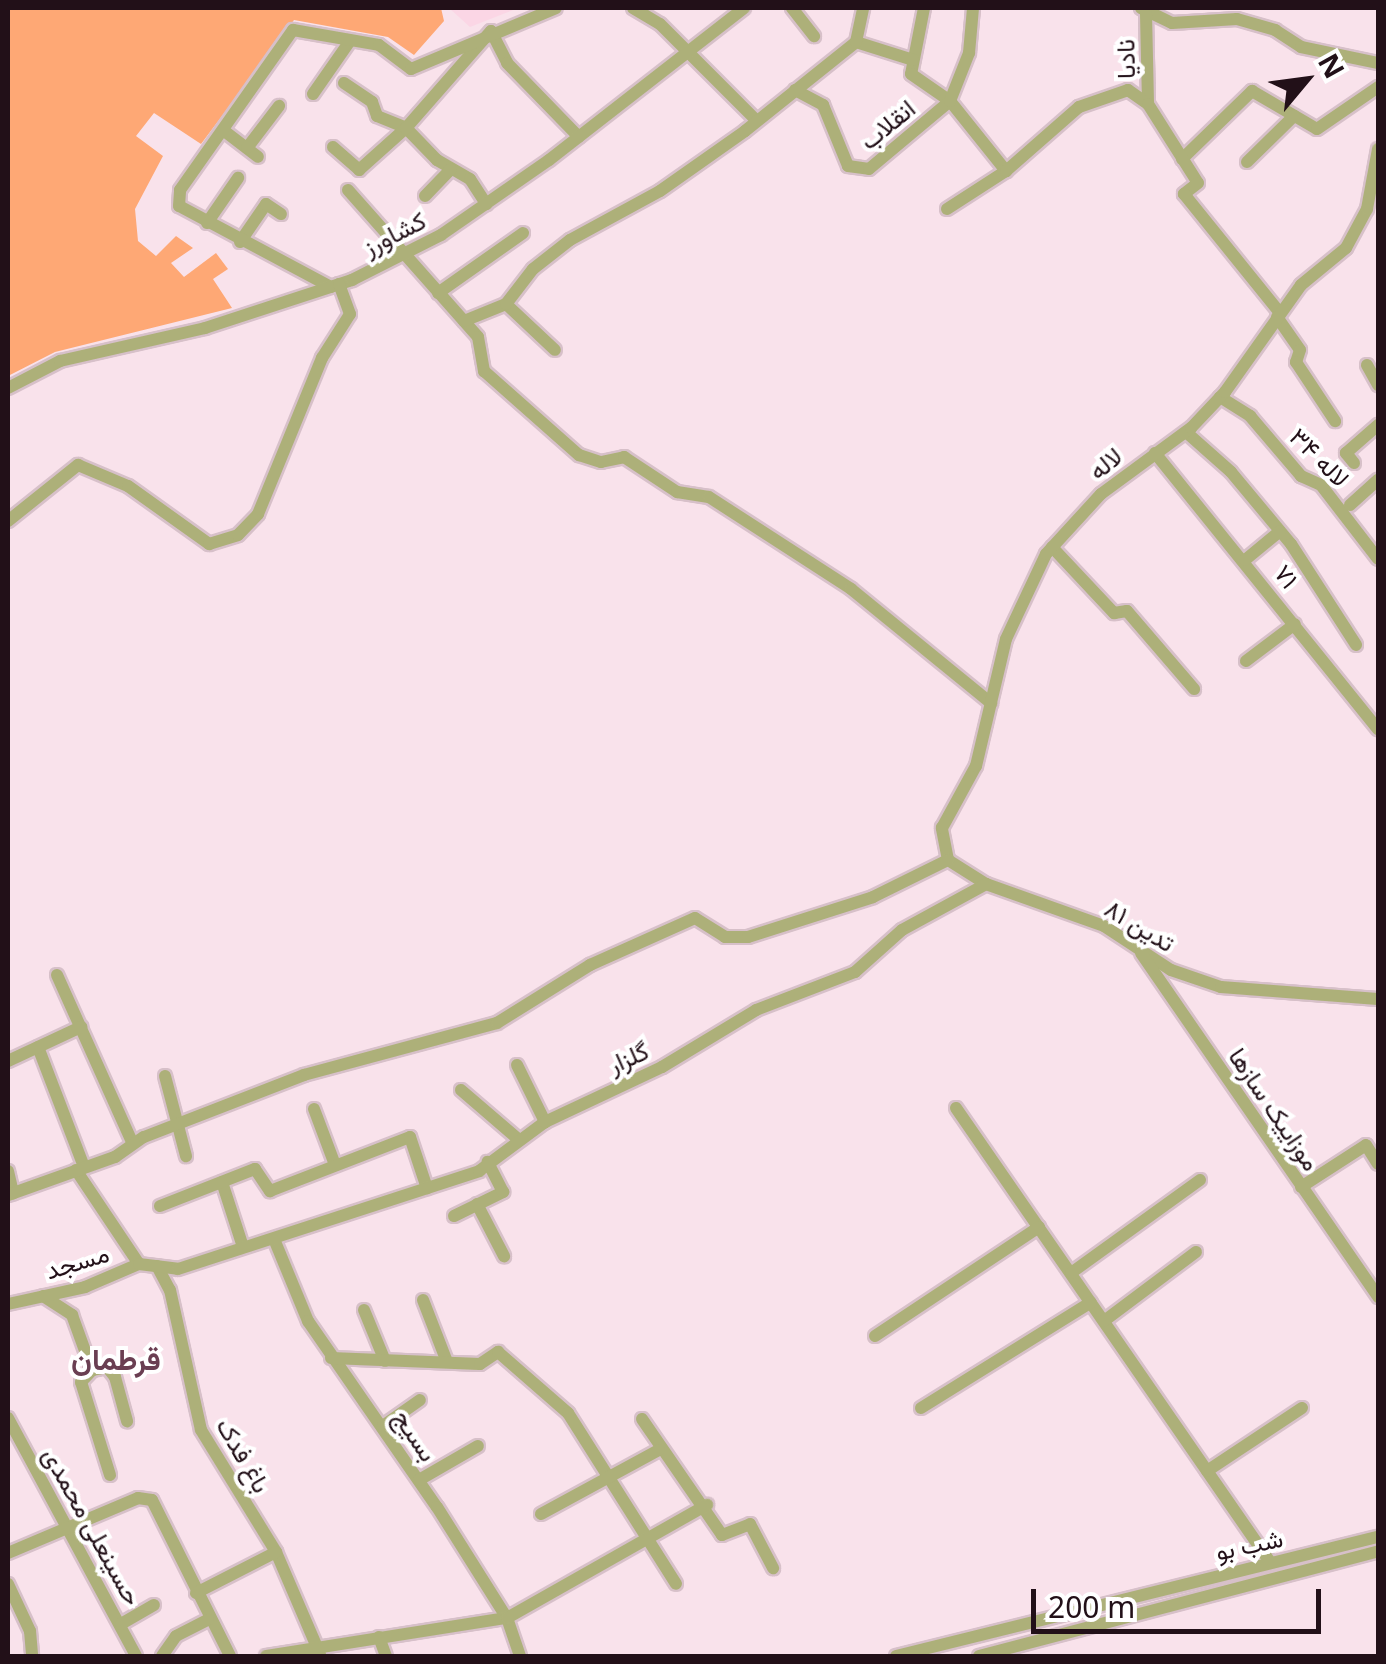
<!DOCTYPE html>
<meta charset="utf-8">
<style>
body{margin:0}
#map{position:relative;width:1386px;height:1664px;overflow:hidden;background:#f9e2eb;font-family:"Noto Sans",Vazirmatn,sans-serif}
div>[style]{position:absolute}
[style*='--x']{left:calc(var(--x)*1px);top:calc(var(--y)*1px);width:calc(var(--w)*1px);rotate:calc(var(--a)*1deg)}
.built>*{inset:0;background:#fbd6e5}
.green>*{inset:0;background:#fea875}
.roads{filter:drop-shadow(2px 0 #d7c0c9) drop-shadow(-2px 0 #d7c0c9) drop-shadow(0 2px #d7c0c9) drop-shadow(0 -2px #d7c0c9)}
.minor>*{height:12px;margin:-6px;padding:0 6px;transform-origin:6px;border-radius:6px;background:#adb079}
span{translate:-50% -50%;white-space:nowrap;text-align:center;line-height:1.15;-webkit-text-stroke:8px #fff;paint-order:stroke}
.street-label{font-size:25px;color:#221018}
.quarter-label{font-size:30px;color:#6a3e52;font-weight:700}
.frame{position:absolute;inset:0;border:10px solid #221018;pointer-events:none}
.north{position:absolute;left:1256px;top:30px;width:100px;height:100px;-webkit-text-stroke:8px #fff;paint-order:stroke;rotate:61deg;font-size:28px;font-weight:700;line-height:40px;text-align:center;color:#221018}
.north::after{content:'';display:block;margin:auto;width:35px;height:45px;background:#221018;clip-path:polygon(50% 0,100% 100%,50% 72%,0 100%)}
.scale{position:absolute;left:1031px;top:1589px;width:290px;height:45px;box-sizing:border-box;border:5px solid #221018;border-top:0;padding-left:12px;font-size:30px;line-height:35px;white-space:nowrap;color:#221018;-webkit-text-stroke:8px #fff;paint-order:stroke}
</style>
<div id="map">
<div class="built">
<i style="clip-path:polygon(449px 8px,518px 8px,470px 27px)"></i>
</div>
<div class="green">
<i style="clip-path:polygon(8px 8px,441px 8px,444px 21px,414px 55px,388px 37px,294px 20px,201px 144px,154px 113px,136px 136px,163px 156px,135px 209px,138px 241px,156px 256px,176px 236px,193px 248px,171px 263px,184px 277px,216px 253px,228px 269px,213px 279px,232px 308px,55px 352px,8px 376px)"></i>
</div>
<div class="roads">
<div class="minor">
<i style="--x:633;--y:8;--w:31;--a:31"></i>
<i style="--x:660;--y:24;--w:137;--a:45"></i>
<i style="--x:792;--y:8;--w:36;--a:52"></i>
<i style="--x:924;--y:8;--w:67;--a:101.1"></i>
<i style="--x:911;--y:74;--w:47;--a:34.7"></i>
<i style="--x:950;--y:101;--w:90;--a:51.3"></i>
<i style="--x:1141;--y:8;--w:34;--a:26"></i>
<i style="--x:1172;--y:23;--w:65;--a:-3.5"></i>
<i style="--x:1237;--y:19;--w:40;--a:16"></i>
<i style="--x:1275;--y:30;--w:31;--a:33"></i>
<i style="--x:1301;--y:47;--w:79;--a:11.7"></i>
<i style="--x:1146;--y:14;--w:90;--a:88.7"></i>
<i style="--x:856;--y:42;--w:60;--a:17.5"></i>
<i style="--x:344;--y:83;--w:34;--a:34"></i>
<i style="--x:372;--y:102;--w:15;--a:70"></i>
<i style="--x:377;--y:116;--w:31;--a:22"></i>
<i style="--x:406;--y:128;--w:45;--a:45.9"></i>
<i style="--x:437;--y:160;--w:38;--a:30"></i>
<i style="--x:470;--y:179;--w:30;--a:57"></i>
<i style="--x:795;--y:90;--w:32;--a:28"></i>
<i style="--x:823;--y:105;--w:66;--a:67.7"></i>
<i style="--x:848;--y:166;--w:21;--a:8"></i>
<i style="--x:869;--y:169;--w:106;--a:-40"></i>
<i style="--x:950;--y:101;--w:52;--a:-68.4"></i>
<i style="--x:969;--y:53;--w:45;--a:-84.9"></i>
<i style="--x:313;--y:94;--w:65;--a:-55.1"></i>
<i style="--x:223;--y:130;--w:44;--a:37.6"></i>
<i style="--x:333;--y:147;--w:35;--a:41"></i>
<i style="--x:359;--y:170;--w:63;--a:-41.8"></i>
<i style="--x:406;--y:128;--w:129;--a:-48.8"></i>
<i style="--x:491;--y:31;--w:36;--a:63"></i>
<i style="--x:507;--y:63;--w:103;--a:45.8"></i>
<i style="--x:247;--y:148;--w:53;--a:-52.7"></i>
<i style="--x:1182;--y:159;--w:98;--a:-44.2"></i>
<i style="--x:1252;--y:91;--w:75;--a:30.3"></i>
<i style="--x:1317;--y:129;--w:74;--a:-34.5"></i>
<i style="--x:1247;--y:162;--w:66;--a:-44.4"></i>
<i style="--x:348;--y:190;--w:196;--a:48.5"></i>
<i style="--x:478;--y:337;--w:35;--a:80"></i>
<i style="--x:484;--y:371;--w:127;--a:41.5"></i>
<i style="--x:579;--y:455;--w:23;--a:18"></i>
<i style="--x:601;--y:462;--w:24;--a:-12"></i>
<i style="--x:624;--y:457;--w:64;--a:33.4"></i>
<i style="--x:677;--y:492;--w:32;--a:9"></i>
<i style="--x:709;--y:497;--w:169;--a:32.9"></i>
<i style="--x:851;--y:589;--w:181;--a:39.2"></i>
<i style="--x:425;--y:196;--w:37;--a:-46"></i>
<i style="--x:947;--y:209;--w:70;--a:-32.8"></i>
<i style="--x:1006;--y:171;--w:97;--a:-41.2"></i>
<i style="--x:1079;--y:107;--w:52;--a:-19.1"></i>
<i style="--x:1128;--y:90;--w:24;--a:35"></i>
<i style="--x:1148;--y:104;--w:93;--a:57.7"></i>
<i style="--x:1198;--y:183;--w:18;--a:142"></i>
<i style="--x:1184;--y:194;--w:153;--a:51.1"></i>
<i style="--x:207;--y:223;--w:55;--a:-55.4"></i>
<i style="--x:240;--y:242;--w:46;--a:-55.6"></i>
<i style="--x:266;--y:204;--w:18;--a:34"></i>
<i style="--x:331;--y:287;--w:172;--a:-151.9"></i>
<i style="--x:179;--y:206;--w:16;--a:-86"></i>
<i style="--x:180;--y:190;--w:196;--a:-54.8"></i>
<i style="--x:293;--y:30;--w:87;--a:9.9"></i>
<i style="--x:379;--y:45;--w:40;--a:37"></i>
<i style="--x:411;--y:69;--w:157;--a:-22.8"></i>
<i style="--x:438;--y:293;--w:104;--a:-35.2"></i>
<i style="--x:506;--y:304;--w:67;--a:43.2"></i>
<i style="--x:1277;--y:317;--w:40;--a:55.1"></i>
<i style="--x:1300;--y:350;--w:13;--a:108"></i>
<i style="--x:1296;--y:362;--w:71;--a:56.5"></i>
<i style="--x:464;--y:321;--w:45;--a:-22"></i>
<i style="--x:506;--y:304;--w:44;--a:-52.4"></i>
<i style="--x:533;--y:269;--w:47;--a:-38.1"></i>
<i style="--x:570;--y:240;--w:102;--a:-28.6"></i>
<i style="--x:660;--y:191;--w:104;--a:-35.2"></i>
<i style="--x:745;--y:131;--w:142;--a:-38.7"></i>
<i style="--x:856;--y:42;--w:35;--a:-78"></i>
<i style="--x:1367;--y:365;--w:23;--a:61"></i>
<i style="--x:8;--y:388;--w:59;--a:-27.4"></i>
<i style="--x:60;--y:361;--w:149;--a:-12.8"></i>
<i style="--x:205;--y:328;--w:155;--a:-18.1"></i>
<i style="--x:352;--y:280;--w:100;--a:-26.8"></i>
<i style="--x:441;--y:235;--w:131;--a:-34.8"></i>
<i style="--x:549;--y:160;--w:247;--a:-37.9"></i>
<i style="--x:1220;--y:397;--w:36;--a:32"></i>
<i style="--x:1250;--y:416;--w:79;--a:49.6"></i>
<i style="--x:1301;--y:476;--w:22;--a:24"></i>
<i style="--x:1321;--y:485;--w:93;--a:52.4"></i>
<i style="--x:1186;--y:432;--w:60;--a:41.6"></i>
<i style="--x:1231;--y:472;--w:94;--a:50.2"></i>
<i style="--x:1291;--y:544;--w:120;--a:57.2"></i>
<i style="--x:1155;--y:453;--w:355;--a:51.1"></i>
<i style="--x:1354;--y:463;--w:13;--a:-129"></i>
<i style="--x:1346;--y:453;--w:43;--a:-41.2"></i>
<i style="--x:1350;--y:505;--w:38;--a:-42"></i>
<i style="--x:8;--y:521;--w:90;--a:-38.7"></i>
<i style="--x:78;--y:465;--w:54;--a:22.8"></i>
<i style="--x:128;--y:486;--w:100;--a:35.6"></i>
<i style="--x:209;--y:544;--w:30;--a:-17"></i>
<i style="--x:238;--y:535;--w:29;--a:-46"></i>
<i style="--x:258;--y:514;--w:169;--a:-67.7"></i>
<i style="--x:322;--y:358;--w:52;--a:-57.5"></i>
<i style="--x:350;--y:314;--w:32;--a:-110"></i>
<i style="--x:1052;--y:547;--w:91;--a:46.8"></i>
<i style="--x:1114;--y:613;--w:13;--a:-9"></i>
<i style="--x:1127;--y:611;--w:103;--a:49.3"></i>
<i style="--x:1245;--y:560;--w:45;--a:-39.6"></i>
<i style="--x:1246;--y:661;--w:61;--a:-37.1"></i>
<i style="--x:948;--y:860;--w:33;--a:-101"></i>
<i style="--x:942;--y:828;--w:71;--a:-61.3"></i>
<i style="--x:976;--y:766;--w:130;--a:-76.7"></i>
<i style="--x:1006;--y:639;--w:94;--a:-64.8"></i>
<i style="--x:1046;--y:554;--w:81;--a:-47.5"></i>
<i style="--x:1101;--y:494;--w:112;--a:-36.3"></i>
<i style="--x:1191;--y:428;--w:50;--a:-46.6"></i>
<i style="--x:1225;--y:392;--w:131;--a:-54.6"></i>
<i style="--x:1301;--y:285;--w:58;--a:-39.4"></i>
<i style="--x:1346;--y:248;--w:44;--a:-61.7"></i>
<i style="--x:1367;--y:209;--w:61;--a:-79.6"></i>
<i style="--x:948;--y:860;--w:45;--a:32.3"></i>
<i style="--x:986;--y:884;--w:125;--a:19.6"></i>
<i style="--x:1104;--y:926;--w:80;--a:33.3"></i>
<i style="--x:1171;--y:970;--w:53;--a:18.8"></i>
<i style="--x:1221;--y:987;--w:157;--a:4.4"></i>
<i style="--x:1141;--y:953;--w:418;--a:55.4"></i>
<i style="--x:57;--y:975;--w:185;--a:65.8"></i>
<i style="--x:38;--y:1047;--w:129;--a:69"></i>
<i style="--x:8;--y:1061;--w:81;--a:-25"></i>
<i style="--x:517;--y:1065;--w:64;--a:63.8"></i>
<i style="--x:165;--y:1076;--w:83;--a:75.3"></i>
<i style="--x:461;--y:1090;--w:75;--a:40.7"></i>
<i style="--x:956;--y:1108;--w:552;--a:55.33"></i>
<i style="--x:314;--y:1109;--w:60;--a:69.4"></i>
<i style="--x:76;--y:1170;--w:113;--a:56.2"></i>
<i style="--x:8;--y:1171;--w:23;--a:77"></i>
<i style="--x:222;--y:1182;--w:68;--a:72.1"></i>
<i style="--x:1301;--y:1187;--w:77;--a:-32.9"></i>
<i style="--x:1366;--y:1145;--w:22;--a:58"></i>
<i style="--x:8;--y:1195;--w:114;--a:-19.6"></i>
<i style="--x:115;--y:1157;--w:35;--a:-35"></i>
<i style="--x:144;--y:1137;--w:172;--a:-21.2"></i>
<i style="--x:304;--y:1075;--w:200;--a:-15.1"></i>
<i style="--x:497;--y:1023;--w:110;--a:-31.9"></i>
<i style="--x:590;--y:965;--w:115;--a:-24.1"></i>
<i style="--x:695;--y:918;--w:36;--a:32"></i>
<i style="--x:725;--y:937;--w:23;--a:0"></i>
<i style="--x:748;--y:937;--w:131;--a:-17.7"></i>
<i style="--x:873;--y:897;--w:84;--a:-26.3"></i>
<i style="--x:477;--y:1204;--w:59;--a:62.6"></i>
<i style="--x:160;--y:1206;--w:102;--a:-21.3"></i>
<i style="--x:255;--y:1169;--w:27;--a:56"></i>
<i style="--x:270;--y:1191;--w:150;--a:-21.1"></i>
<i style="--x:410;--y:1137;--w:54;--a:71.6"></i>
<i style="--x:454;--y:1216;--w:55;--a:-26.1"></i>
<i style="--x:503;--y:1192;--w:34;--a:-117"></i>
<i style="--x:274;--y:1239;--w:89;--a:67.5"></i>
<i style="--x:308;--y:1321;--w:226;--a:55.3"></i>
<i style="--x:437;--y:1507;--w:131;--a:57.8"></i>
<i style="--x:507;--y:1618;--w:40;--a:71.1"></i>
<i style="--x:157;--y:1266;--w:27;--a:62"></i>
<i style="--x:170;--y:1290;--w:143;--a:77.5"></i>
<i style="--x:201;--y:1430;--w:143;--a:58.4"></i>
<i style="--x:276;--y:1552;--w:111;--a:66.7"></i>
<i style="--x:1071;--y:1273;--w:159;--a:-35.8"></i>
<i style="--x:43;--y:1296;--w:35;--a:33"></i>
<i style="--x:72;--y:1315;--w:59;--a:70"></i>
<i style="--x:423;--y:1300;--w:66;--a:68.8"></i>
<i style="--x:8;--y:1304;--w:79;--a:-12.4"></i>
<i style="--x:85;--y:1287;--w:59;--a:-23.1"></i>
<i style="--x:139;--y:1264;--w:39;--a:7"></i>
<i style="--x:178;--y:1269;--w:317;--a:-18"></i>
<i style="--x:479;--y:1171;--w:82;--a:-36.6"></i>
<i style="--x:545;--y:1122;--w:129;--a:-25.2"></i>
<i style="--x:662;--y:1067;--w:110;--a:-31.2"></i>
<i style="--x:756;--y:1010;--w:106;--a:-21"></i>
<i style="--x:855;--y:972;--w:63;--a:-41.8"></i>
<i style="--x:902;--y:930;--w:96;--a:-28.7"></i>
<i style="--x:364;--y:1310;--w:55;--a:67.6"></i>
<i style="--x:1104;--y:1321;--w:115;--a:-36.9"></i>
<i style="--x:875;--y:1336;--w:197;--a:-33.6"></i>
<i style="--x:331;--y:1358;--w:149;--a:2.3"></i>
<i style="--x:480;--y:1364;--w:22;--a:-34"></i>
<i style="--x:498;--y:1352;--w:93;--a:41.1"></i>
<i style="--x:568;--y:1413;--w:202;--a:57.7"></i>
<i style="--x:921;--y:1408;--w:200;--a:-31.9"></i>
<i style="--x:8;--y:1418;--w:270;--a:61.7"></i>
<i style="--x:642;--y:1419;--w:141;--a:55.4"></i>
<i style="--x:722;--y:1535;--w:30;--a:-21"></i>
<i style="--x:750;--y:1524;--w:50;--a:62.4"></i>
<i style="--x:383;--y:1426;--w:45;--a:-35.1"></i>
<i style="--x:1207;--y:1471;--w:114;--a:-33.6"></i>
<i style="--x:110;--y:1475;--w:97;--a:-107.3"></i>
<i style="--x:81;--y:1382;--w:16;--a:-47"></i>
<i style="--x:92;--y:1370;--w:15;--a:-11"></i>
<i style="--x:107;--y:1367;--w:13;--a:51"></i>
<i style="--x:115;--y:1377;--w:46;--a:74.7"></i>
<i style="--x:419;--y:1480;--w:68;--a:-30"></i>
<i style="--x:541;--y:1514;--w:134;--a:-28.5"></i>
<i style="--x:8;--y:1553;--w:141;--a:-22.9"></i>
<i style="--x:138;--y:1498;--w:14;--a:8"></i>
<i style="--x:152;--y:1500;--w:174;--a:63.4"></i>
<i style="--x:8;--y:1584;--w:52;--a:64.9"></i>
<i style="--x:30;--y:1631;--w:25;--a:85"></i>
<i style="--x:196;--y:1593;--w:90;--a:-27.1"></i>
<i style="--x:121;--y:1624;--w:38;--a:-30"></i>
<i style="--x:379;--y:1637;--w:20;--a:70"></i>
<i style="--x:162;--y:1656;--w:24;--a:-55"></i>
<i style="--x:176;--y:1636;--w:36;--a:-27"></i>
<i style="--x:266;--y:1656;--w:244;--a:-9"></i>
<i style="--x:507;--y:1618;--w:230;--a:-29.5"></i>
<i style="--x:896;--y:1656;--w:496;--a:-13.9"></i>
<i style="--x:979;--y:1656;--w:413;--a:-14.7"></i>
</div>
</div>
<div class="street-label">
<span style="left:1125px;top:59px;rotate:-91deg">نادیا</span>
<span style="left:887px;top:124px;rotate:-39deg">انقلاب</span>
<span style="left:394px;top:233px;rotate:-27deg">کشاورز</span>
<span style="left:1320px;top:457px;rotate:45deg">لاله ۳۴</span>
<span style="left:1105px;top:463px;rotate:-39deg">لاله</span>
<span style="left:1287px;top:576px;rotate:53deg">۷۱</span>
<span style="left:1140px;top:925px;rotate:31deg">تدین ۸۱</span>
<span style="left:628px;top:1057px;rotate:-24deg">گلزار</span>
<span style="left:1275px;top:1109px;rotate:56deg">موزاییک سازها</span>
<span style="left:77px;top:1261px;rotate:-17deg">مسجد</span>
<span style="left:416px;top:1435px;rotate:56deg">بسیج</span>
<span style="left:244px;top:1455px;rotate:60deg">باغ فدک</span>
<span style="left:93px;top:1526px;rotate:61deg">حسینعلی محمدی</span>
<span style="left:1249px;top:1544px;rotate:-12deg">شب بو</span>
</div>
<div class="quarter-label">
<span style="left:116px;top:1359px">قرطمان</span>
</div>
<div class="frame"></div>
<div class="north">N</div>
<div class="scale">200 m</div>
</div>
